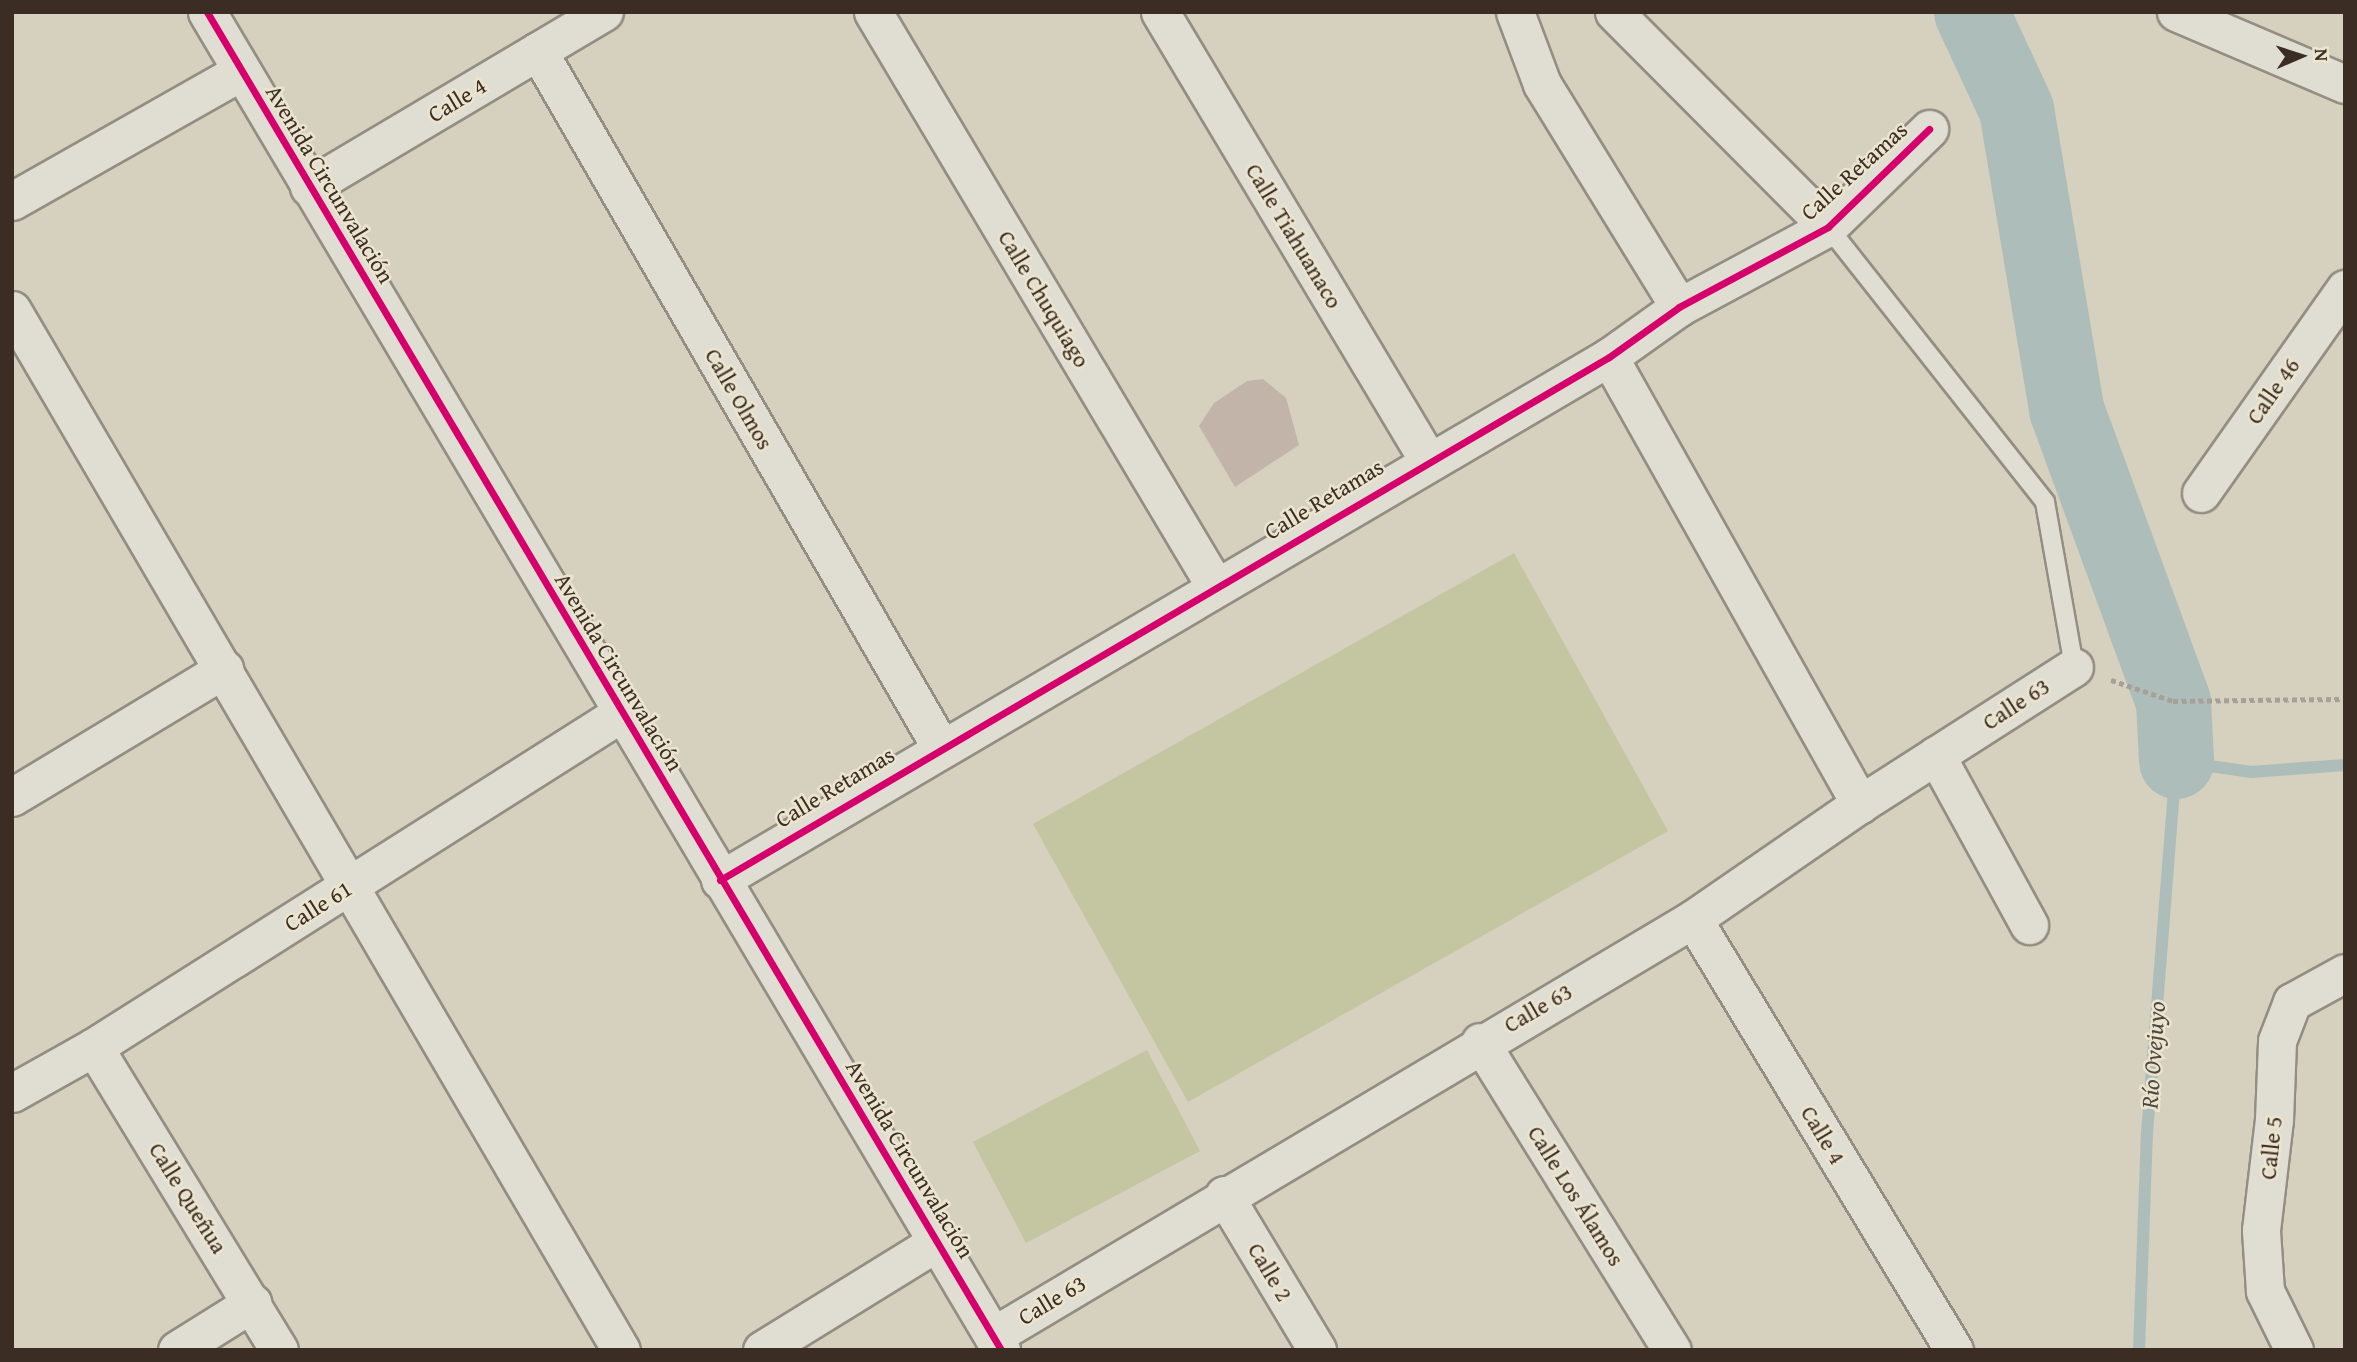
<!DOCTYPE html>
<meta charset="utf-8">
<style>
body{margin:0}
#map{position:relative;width:2357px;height:1362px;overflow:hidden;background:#d6d0be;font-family:"Gentium Book Plus",serif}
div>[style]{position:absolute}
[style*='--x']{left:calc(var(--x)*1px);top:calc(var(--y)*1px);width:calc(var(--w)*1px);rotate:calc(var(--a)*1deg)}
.green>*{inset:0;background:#c4c5a1}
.stream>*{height:12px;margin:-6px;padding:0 6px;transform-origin:6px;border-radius:6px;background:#acbdba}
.river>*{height:75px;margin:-37.5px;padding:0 37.5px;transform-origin:37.5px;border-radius:37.5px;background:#acbdba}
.building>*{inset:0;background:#c3b4a9}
.path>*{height:4.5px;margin-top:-2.25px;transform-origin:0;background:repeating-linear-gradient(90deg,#a5a199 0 5px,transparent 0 8.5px)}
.roads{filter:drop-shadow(2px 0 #938d82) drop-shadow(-2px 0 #938d82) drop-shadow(0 2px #938d82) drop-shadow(0 -2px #938d82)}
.service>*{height:18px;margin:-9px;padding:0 9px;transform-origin:9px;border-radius:9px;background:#e0ddd3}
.minor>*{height:37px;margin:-18.5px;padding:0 18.5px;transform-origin:18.5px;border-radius:18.5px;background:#e0ddd3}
.cycleway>*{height:7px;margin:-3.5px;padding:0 3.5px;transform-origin:3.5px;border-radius:3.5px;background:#d6006c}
span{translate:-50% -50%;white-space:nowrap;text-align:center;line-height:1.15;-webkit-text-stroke:5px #ebe4ce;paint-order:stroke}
.street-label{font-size:23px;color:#3c2d24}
.water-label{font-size:24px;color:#4f4842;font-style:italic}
.frame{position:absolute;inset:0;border:14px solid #3c2d24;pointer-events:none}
.north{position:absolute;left:2266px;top:21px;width:70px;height:70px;-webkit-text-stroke:5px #ebe4ce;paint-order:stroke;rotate:87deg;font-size:19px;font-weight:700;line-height:28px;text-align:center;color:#3c2d24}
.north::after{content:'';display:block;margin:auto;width:24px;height:32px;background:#3c2d24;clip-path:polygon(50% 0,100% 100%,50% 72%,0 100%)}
</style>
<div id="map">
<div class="green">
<i style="clip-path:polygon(1514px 553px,1668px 831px,1188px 1102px,1033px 824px)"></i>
<i style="clip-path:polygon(1147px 1050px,1200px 1151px,1026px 1243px,973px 1142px)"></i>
</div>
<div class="stream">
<i style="--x:2139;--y:1350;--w:217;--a:-87.9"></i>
<i style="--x:2147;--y:1133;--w:373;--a:-85.5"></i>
<i style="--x:2176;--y:761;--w:76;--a:8.3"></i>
<i style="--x:2251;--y:772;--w:94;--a:-4.3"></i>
</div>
<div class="river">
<i style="--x:1971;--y:12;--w:107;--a:65.1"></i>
<i style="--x:2016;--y:109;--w:304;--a:80.5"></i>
<i style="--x:2066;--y:409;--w:311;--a:69.9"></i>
<i style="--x:2173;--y:701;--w:60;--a:87.1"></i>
</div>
<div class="building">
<i style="clip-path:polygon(1263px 379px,1286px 398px,1299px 445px,1235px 487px,1199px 426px,1214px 403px,1247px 381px)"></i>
</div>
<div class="path">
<i style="--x:2111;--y:680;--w:65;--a:18.7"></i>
<i style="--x:2173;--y:701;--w:172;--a:-0.7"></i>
</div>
<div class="roads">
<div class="service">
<i style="--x:1828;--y:227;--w:350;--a:51.7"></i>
<i style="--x:2045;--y:502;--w:168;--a:80"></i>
</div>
<div class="minor">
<i style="--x:207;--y:12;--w:1556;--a:59.31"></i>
<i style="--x:873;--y:12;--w:668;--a:59.21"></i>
<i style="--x:1160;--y:12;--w:522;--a:59.11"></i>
<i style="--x:1515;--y:12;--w:77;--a:69.4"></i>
<i style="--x:1542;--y:84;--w:262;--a:58.4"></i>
<i style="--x:1614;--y:12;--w:303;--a:45.1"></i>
<i style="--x:2176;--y:12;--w:184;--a:23.1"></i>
<i style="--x:538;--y:51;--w:803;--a:59.95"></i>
<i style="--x:309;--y:187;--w:343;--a:-30.7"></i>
<i style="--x:12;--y:201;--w:262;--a:-29.5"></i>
<i style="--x:12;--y:310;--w:1205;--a:59.65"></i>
<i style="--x:1609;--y:357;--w:513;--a:60.68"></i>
<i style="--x:2201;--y:493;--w:250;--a:-54.8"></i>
<i style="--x:1936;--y:755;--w:194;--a:61.3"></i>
<i style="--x:12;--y:797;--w:248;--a:-31.1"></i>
<i style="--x:720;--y:880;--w:1031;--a:-30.47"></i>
<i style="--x:1609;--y:357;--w:86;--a:-35.5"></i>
<i style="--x:1679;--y:307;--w:169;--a:-28.2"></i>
<i style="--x:1828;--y:227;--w:141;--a:-44.1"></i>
<i style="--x:1693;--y:919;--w:504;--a:58.8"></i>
<i style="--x:1480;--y:1042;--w:363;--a:58.1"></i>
<i style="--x:94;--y:1047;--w:355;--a:58.6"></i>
<i style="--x:12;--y:1093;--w:94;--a:-29.3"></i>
<i style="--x:94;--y:1047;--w:623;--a:-32.34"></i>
<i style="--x:1224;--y:1195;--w:181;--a:59"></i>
<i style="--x:993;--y:1336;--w:815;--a:-30.78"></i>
<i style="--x:1693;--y:919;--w:203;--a:-34.6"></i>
<i style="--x:1860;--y:804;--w:254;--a:-32.6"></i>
<i style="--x:177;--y:1350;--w:89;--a:-32.1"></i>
<i style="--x:762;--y:1350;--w:206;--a:-31.7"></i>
<i style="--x:2294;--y:1350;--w:66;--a:-116.2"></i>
<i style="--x:2265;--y:1291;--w:61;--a:-93.8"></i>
<i style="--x:2261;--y:1230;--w:111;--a:-83.3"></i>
<i style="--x:2274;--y:1120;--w:79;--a:-87.8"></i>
<i style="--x:2277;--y:1041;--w:42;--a:-69"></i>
<i style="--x:2292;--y:1002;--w:60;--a:-28.7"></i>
</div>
</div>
<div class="cycleway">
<i style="--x:207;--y:12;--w:1556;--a:59.31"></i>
<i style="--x:720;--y:880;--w:1031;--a:-30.47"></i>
<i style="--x:1609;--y:357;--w:86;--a:-35.5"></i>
<i style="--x:1679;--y:307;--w:169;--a:-28.2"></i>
<i style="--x:1828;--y:227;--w:141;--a:-44.1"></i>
</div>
<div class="street-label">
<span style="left:457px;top:100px;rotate:-31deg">Calle 4</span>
<span style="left:1854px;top:171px;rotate:-42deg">Calle Retamas</span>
<span style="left:330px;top:184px;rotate:59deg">Avenida Circunvalación</span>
<span style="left:1294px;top:236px;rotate:59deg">Calle Tiahuanaco</span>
<span style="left:1044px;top:299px;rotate:59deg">Calle Chuquiago</span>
<span style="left:2273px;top:391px;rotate:-55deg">Calle 46</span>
<span style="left:739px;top:399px;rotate:60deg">Calle Olmos</span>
<span style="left:1324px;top:499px;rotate:-31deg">Calle Retamas</span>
<span style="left:619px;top:672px;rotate:59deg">Avenida Circunvalación</span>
<span style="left:2016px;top:704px;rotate:-33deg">Calle 63</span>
<span style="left:835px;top:787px;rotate:-31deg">Calle Retamas</span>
<span style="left:318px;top:906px;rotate:-32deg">Calle 61</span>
<span style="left:1538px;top:1008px;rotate:-30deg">Calle 63</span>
<span style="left:1823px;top:1135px;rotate:59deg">Calle 4</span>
<span style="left:2271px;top:1148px;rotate:-84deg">Calle 5</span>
<span style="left:910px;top:1159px;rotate:59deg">Avenida Circunvalación</span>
<span style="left:1576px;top:1196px;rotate:58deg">Calle Los Álamos</span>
<span style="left:188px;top:1198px;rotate:58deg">Calle Queñua</span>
<span style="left:1270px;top:1272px;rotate:59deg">Calle 2</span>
<span style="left:1052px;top:1300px;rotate:-31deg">Calle 63</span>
</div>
<div class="water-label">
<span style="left:2153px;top:1055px;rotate:-86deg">Río Ovejuyo</span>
</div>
<div class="frame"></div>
<div class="north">N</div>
</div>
